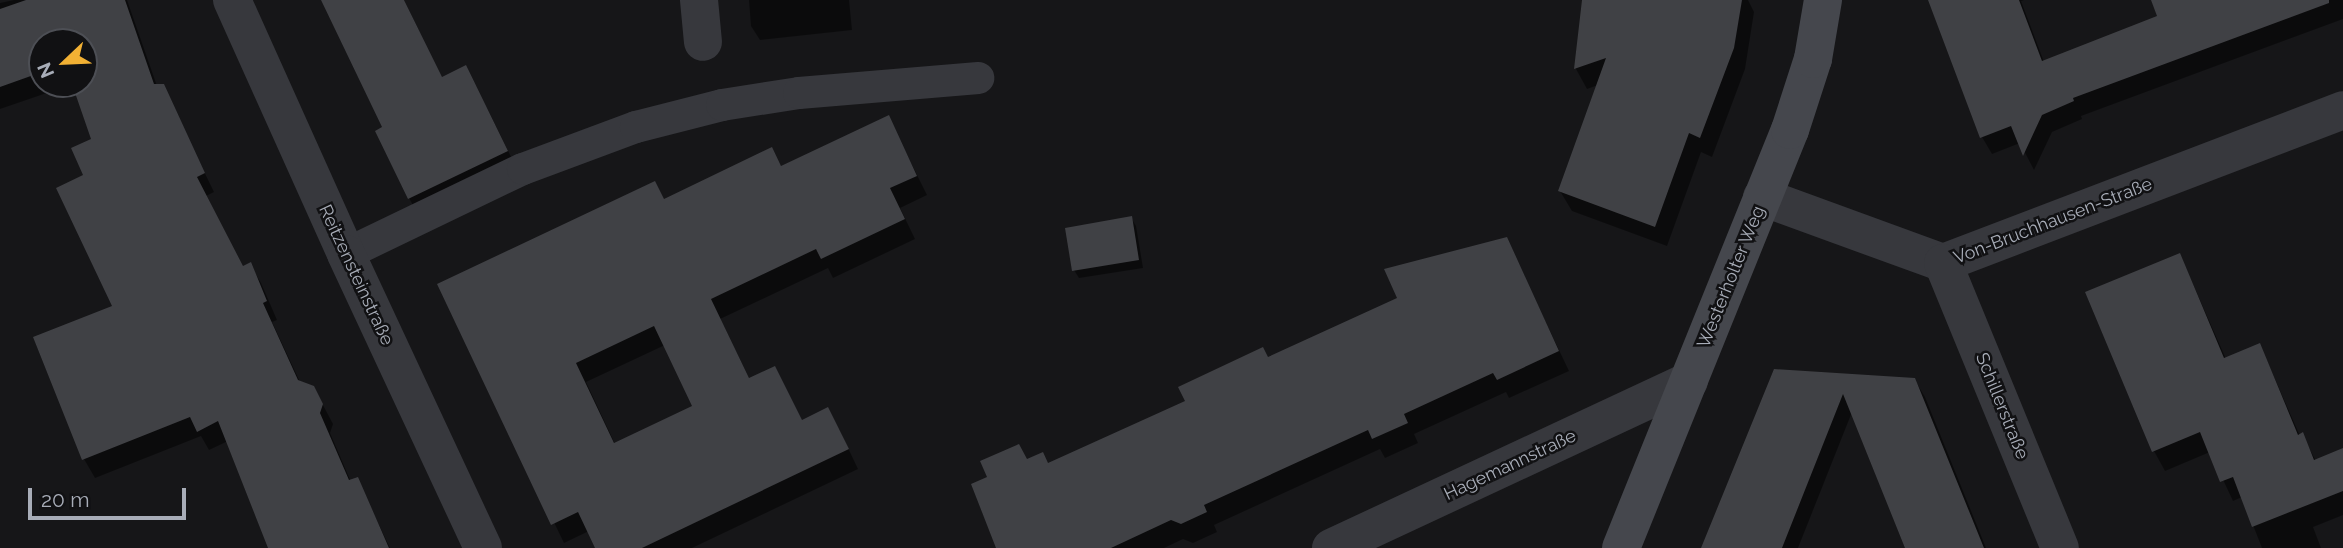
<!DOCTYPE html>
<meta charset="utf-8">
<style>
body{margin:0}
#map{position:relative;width:2343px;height:548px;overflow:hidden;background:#161618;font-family:Raleway,sans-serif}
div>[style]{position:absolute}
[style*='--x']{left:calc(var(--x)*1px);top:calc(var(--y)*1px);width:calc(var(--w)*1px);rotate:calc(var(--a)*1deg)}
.shadow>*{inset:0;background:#0007}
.building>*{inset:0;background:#404145}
.lane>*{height:32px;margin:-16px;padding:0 16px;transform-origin:16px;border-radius:16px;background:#37383d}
.street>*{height:38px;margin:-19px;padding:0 19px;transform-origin:19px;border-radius:19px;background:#37383d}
.secondary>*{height:38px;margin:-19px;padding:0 19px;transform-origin:19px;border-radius:19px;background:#45474d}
span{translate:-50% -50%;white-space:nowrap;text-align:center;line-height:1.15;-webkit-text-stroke:5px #111113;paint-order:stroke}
.street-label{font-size:18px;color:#a8adb8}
.north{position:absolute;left:28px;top:28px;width:70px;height:70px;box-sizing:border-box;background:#111113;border:2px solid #4d4f55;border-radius:50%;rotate:247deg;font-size:19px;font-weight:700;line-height:28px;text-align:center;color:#a8adb8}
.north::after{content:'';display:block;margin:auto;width:24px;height:32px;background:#f2b134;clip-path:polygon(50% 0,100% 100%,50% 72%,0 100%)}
.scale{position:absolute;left:28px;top:488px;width:158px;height:32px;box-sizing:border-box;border:4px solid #a8adb8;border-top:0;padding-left:9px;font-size:21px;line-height:24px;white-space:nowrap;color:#a8adb8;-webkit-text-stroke:5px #111113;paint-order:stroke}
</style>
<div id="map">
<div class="shadow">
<i style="clip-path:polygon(14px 0,127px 0,165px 109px,172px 106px,214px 192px,206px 196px,243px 268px,250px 264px,261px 283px,277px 320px,272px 322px,300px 382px,313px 387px,324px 407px,333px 424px,330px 433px,351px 482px,357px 479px,390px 548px,270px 548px,228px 441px,209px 450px,201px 436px,95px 478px,84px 459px,115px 307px,85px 176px,93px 140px,74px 84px,84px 84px,84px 42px,42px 42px,42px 84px,73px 84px,0 109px,0 3px)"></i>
<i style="clip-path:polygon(323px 0,404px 0,442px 79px,476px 86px,518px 171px,420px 218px,409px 198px,384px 128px)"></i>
<i style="clip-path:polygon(749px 0,849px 0,852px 30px,760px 40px,751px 26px)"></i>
<i style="clip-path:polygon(1584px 0,1748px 0,1754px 12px,1745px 69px,1712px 157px,1701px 152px,1667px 246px,1572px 211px,1560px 191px,1598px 85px,1587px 89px,1576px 69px)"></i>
<i style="clip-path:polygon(1929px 0,2024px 0,2021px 1px,2044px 62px,2159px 17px,2153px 0,2343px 0,2343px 19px,2081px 116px,2082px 119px,2052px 132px,2034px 170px,2020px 143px,1992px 154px,1982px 137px)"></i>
<i style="clip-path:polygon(evenodd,888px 117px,927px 195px,900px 208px,915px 239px,833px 278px,828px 268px,720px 319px,750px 380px,803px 422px,839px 429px,858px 469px,692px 548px,597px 548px,589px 531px,564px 543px,439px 285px,664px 201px,772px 150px,782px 168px,888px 117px,665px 345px,694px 407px,615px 444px,586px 382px,665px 345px)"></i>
<i style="clip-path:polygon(1131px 218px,1136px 226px,1143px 268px,1079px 278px,1074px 270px)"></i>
<i style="clip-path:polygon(1506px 239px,1569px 371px,1509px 398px,1506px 392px,1414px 434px,1418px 443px,1385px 458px,1380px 449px,1214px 525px,1217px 532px,1193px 543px,1183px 539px,1164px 548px,1000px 548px,982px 512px,989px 478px,1027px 461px,1049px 465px,1187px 402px,1268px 359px,1399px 299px)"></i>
<i style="clip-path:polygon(2180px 255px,2226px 359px,2260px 345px,2300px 436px,2302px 435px,2316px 461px,2343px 450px,2343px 515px,2313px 527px,2321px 548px,2262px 548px,2242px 497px,2233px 501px,2210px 452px,2165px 471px,2154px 451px)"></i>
<i style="clip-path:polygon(1775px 371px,1914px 379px,1925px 397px,1986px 548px,1907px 548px,1852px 412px,1798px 548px,1703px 548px)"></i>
</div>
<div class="building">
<i style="clip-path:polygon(26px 0,125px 0,154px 84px,164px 84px,205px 173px,197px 177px,243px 266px,251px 262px,267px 301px,263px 303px,298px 380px,314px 386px,323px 404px,320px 413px,349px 480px,358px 477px,389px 548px,268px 548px,218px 421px,197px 432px,190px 417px,82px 460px,33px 337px,112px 306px,56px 188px,83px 175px,71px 148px,91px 139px,72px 84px,84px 84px,84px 42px,42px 42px,42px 72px,0 87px,0 9px)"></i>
<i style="clip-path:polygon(321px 0,404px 0,442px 77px,466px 65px,508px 151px,408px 199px,375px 131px,382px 127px)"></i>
<i style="clip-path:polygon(1582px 0,1742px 0,1734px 48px,1700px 138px,1689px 133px,1655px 227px,1558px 191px,1606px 58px,1574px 69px)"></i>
<i style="clip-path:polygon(1928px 0,2019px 0,2042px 61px,2157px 16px,2151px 0,2329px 0,2329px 3px,2073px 98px,2074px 101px,2042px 115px,2023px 156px,2011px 126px,1980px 138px)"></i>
<i style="clip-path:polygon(evenodd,889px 115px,917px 176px,890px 188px,905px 219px,821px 259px,816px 249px,711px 299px,749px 378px,775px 366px,802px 420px,828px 407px,849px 449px,642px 548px,595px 548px,578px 512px,551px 525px,437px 284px,655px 181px,664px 199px,772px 147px,781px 166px,889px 115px,654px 326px,692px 406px,614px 443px,576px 363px,654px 326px)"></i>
<i style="clip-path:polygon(1132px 216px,1139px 260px,1072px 271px,1065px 228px)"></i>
<i style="clip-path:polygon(1507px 237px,1559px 351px,1497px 380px,1493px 373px,1404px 414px,1408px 423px,1372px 439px,1368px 430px,1204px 505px,1207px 512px,1181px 524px,1171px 520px,1111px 548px,996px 548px,971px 484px,987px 477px,980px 461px,1019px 444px,1027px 459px,1043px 452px,1048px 463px,1185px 401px,1178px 387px,1263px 347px,1268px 357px,1397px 298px,1384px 269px)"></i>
<i style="clip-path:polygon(2180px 253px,2224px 358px,2260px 343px,2298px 435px,2303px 432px,2314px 460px,2343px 448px,2343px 491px,2252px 527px,2233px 477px,2220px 482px,2200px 432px,2152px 452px,2085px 292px)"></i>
<i style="clip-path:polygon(1774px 369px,1915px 378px,1984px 548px,1905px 548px,1843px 394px,1782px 548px,1701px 548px)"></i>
</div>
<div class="lane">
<i style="--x:346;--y:254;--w:196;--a:-25.7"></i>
<i style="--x:523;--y:169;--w:121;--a:-20.4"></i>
<i style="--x:636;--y:127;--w:89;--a:-14.3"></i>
<i style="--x:722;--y:105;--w:78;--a:-8.9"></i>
<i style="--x:799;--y:93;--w:180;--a:-4.8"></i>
</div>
<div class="street">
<i style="--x:232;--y:0;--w:278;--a:65.8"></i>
<i style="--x:346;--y:254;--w:324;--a:65"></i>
<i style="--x:699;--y:0;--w:42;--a:84.6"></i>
<i style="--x:1762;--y:197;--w:193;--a:20"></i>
<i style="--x:1943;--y:263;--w:428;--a:-20.9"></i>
<i style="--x:1943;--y:263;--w:308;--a:67.7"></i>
<i style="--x:1331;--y:548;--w:395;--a:-25"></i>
</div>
<div class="secondary">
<i style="--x:1621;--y:548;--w:451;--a:-68"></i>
<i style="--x:1790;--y:130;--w:75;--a:-72.1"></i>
<i style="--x:1813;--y:59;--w:60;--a:-80.4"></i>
</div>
<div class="street-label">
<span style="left:2053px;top:221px;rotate:-21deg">Von-Bruchhausen-Straße</span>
<span style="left:356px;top:275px;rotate:65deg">Reitzensteinstraße</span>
<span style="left:1731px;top:277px;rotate:-68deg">Westerholter Weg</span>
<span style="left:2002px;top:406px;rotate:68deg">Schillerstraße</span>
<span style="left:1510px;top:465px;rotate:-25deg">Hagemannstraße</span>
</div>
<div class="north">N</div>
<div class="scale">20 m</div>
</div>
